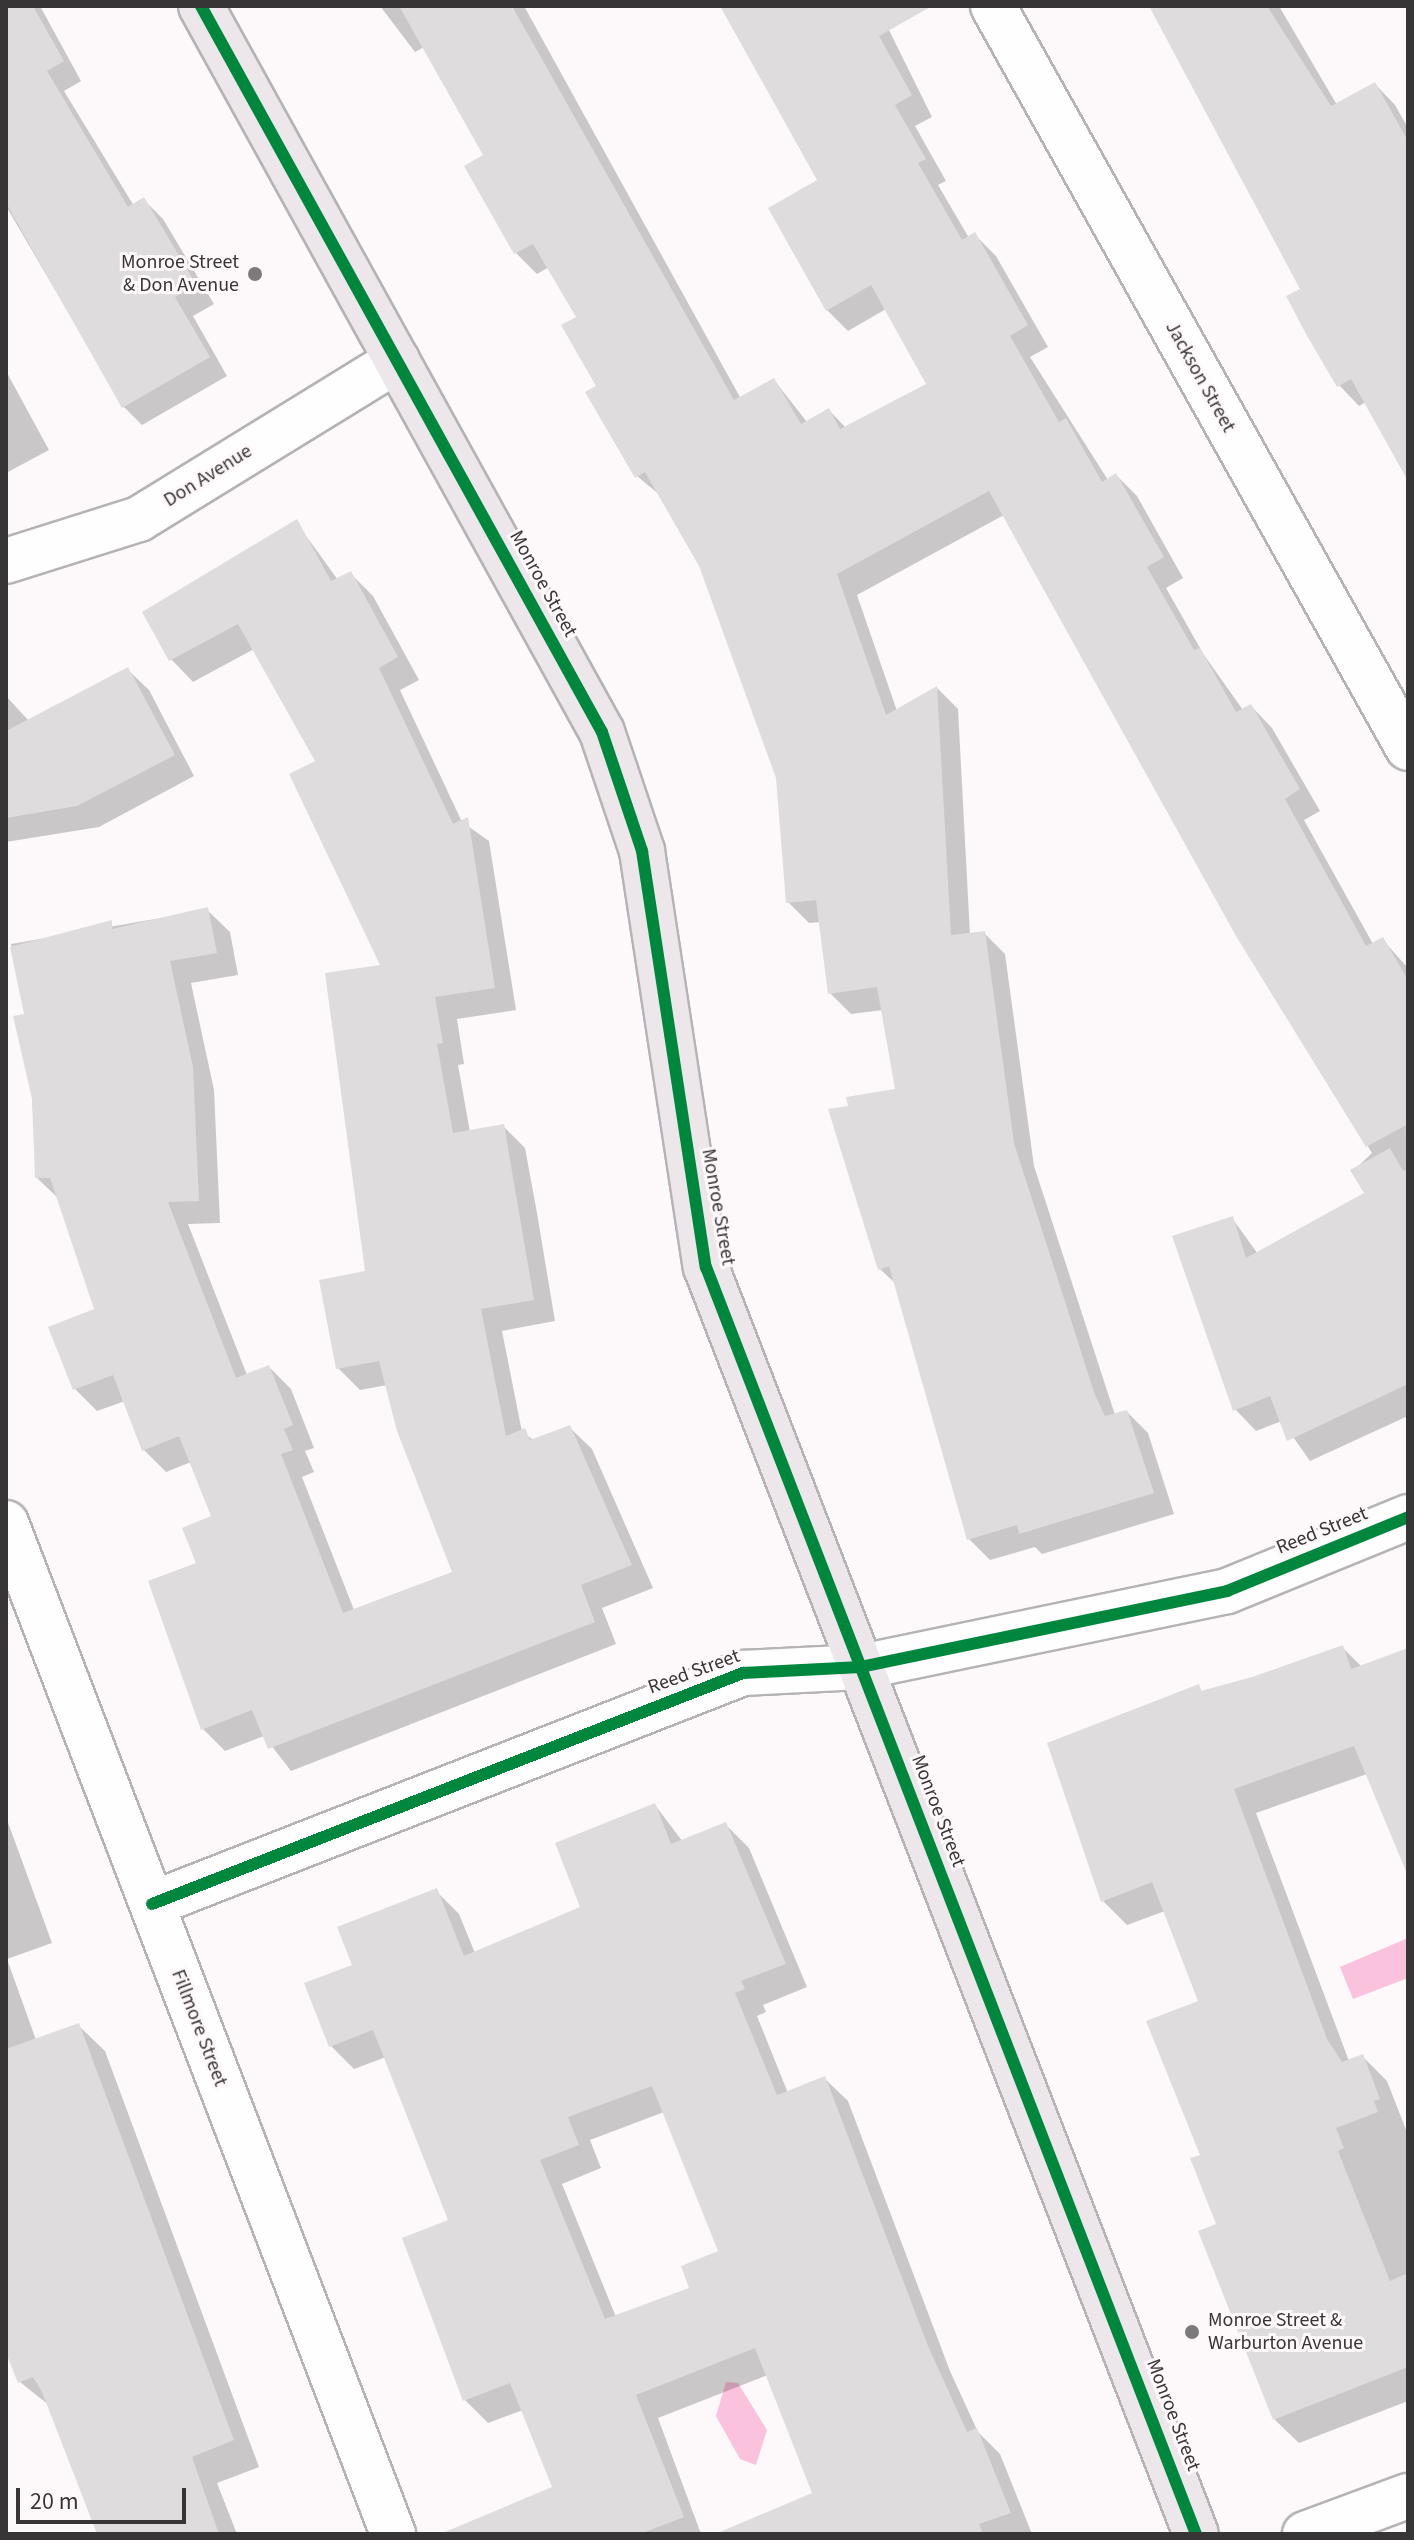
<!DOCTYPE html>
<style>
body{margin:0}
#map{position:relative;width:1414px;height:2540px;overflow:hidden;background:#fdf9fb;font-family:"Source Sans 3",sans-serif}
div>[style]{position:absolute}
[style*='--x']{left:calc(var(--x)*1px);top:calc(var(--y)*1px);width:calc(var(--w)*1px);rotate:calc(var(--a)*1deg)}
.water>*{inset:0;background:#fac2dd}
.shadow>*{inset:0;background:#0003}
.building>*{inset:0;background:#dfdcde}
.roads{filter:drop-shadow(2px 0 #b5b3b4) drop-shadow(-2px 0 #b5b3b4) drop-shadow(0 2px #b5b3b4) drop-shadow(0 -2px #b5b3b4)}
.minor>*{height:44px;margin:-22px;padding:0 22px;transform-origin:22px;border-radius:22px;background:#fffefe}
.major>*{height:44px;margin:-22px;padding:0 22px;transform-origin:22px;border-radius:22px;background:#ede6ea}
.cycleway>*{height:12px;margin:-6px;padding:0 6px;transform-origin:6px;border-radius:6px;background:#00873e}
.dots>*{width:22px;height:22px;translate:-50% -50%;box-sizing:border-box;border:4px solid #fef8fb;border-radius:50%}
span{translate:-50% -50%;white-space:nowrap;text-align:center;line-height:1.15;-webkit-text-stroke:6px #fef8fb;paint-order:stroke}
.poi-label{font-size:20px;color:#373536}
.right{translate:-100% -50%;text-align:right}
.left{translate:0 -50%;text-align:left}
.street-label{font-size:20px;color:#373536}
.frame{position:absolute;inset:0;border:8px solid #373536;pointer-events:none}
.scale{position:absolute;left:16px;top:2488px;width:170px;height:36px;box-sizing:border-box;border:4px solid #373536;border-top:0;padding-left:10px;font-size:24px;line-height:28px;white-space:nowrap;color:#373536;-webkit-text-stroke:6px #fef8fb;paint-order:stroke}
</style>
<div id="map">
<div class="water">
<i style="clip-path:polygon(1408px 1938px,1408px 1978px,1353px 1999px,1340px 1967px)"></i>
<i style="clip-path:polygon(726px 2382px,738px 2383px,767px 2430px,756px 2465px,740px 2459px,716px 2416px)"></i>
</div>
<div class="shadow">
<i style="clip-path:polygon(6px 6px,40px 6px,81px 81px,64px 91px,134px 206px,144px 200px,163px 219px,214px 304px,193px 316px,227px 376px,142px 425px,123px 406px,6px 206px)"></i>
<i style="clip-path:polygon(380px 6px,524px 6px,741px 399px,774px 380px,807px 422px,829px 410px,846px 428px,929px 385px,886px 309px,848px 331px,827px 310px,820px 180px,722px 6px,870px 6px,884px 20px,932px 117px,915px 126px,946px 181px,938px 185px,969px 238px,975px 235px,996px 256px,1048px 347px,1030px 357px,1108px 480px,1116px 475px,1137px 496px,1183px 578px,1166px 588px,1204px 655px,1243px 710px,1251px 706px,1272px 728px,1320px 811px,1304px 820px,1373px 944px,1382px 939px,1408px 968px,1408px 1416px,1310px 1461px,1282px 1421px,1256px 1431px,1235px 1409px,1232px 1218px,1258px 1254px,1366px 1194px,1353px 1171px,1372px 1153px,1238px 935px,1004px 515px,857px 595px,897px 711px,937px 688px,958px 709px,970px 935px,984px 933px,1005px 954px,1034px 1166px,1115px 1415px,1127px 1412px,1148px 1433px,1174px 1514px,1042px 1554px,1035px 1547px,990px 1560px,969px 1539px,896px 1284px,880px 1269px,850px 1107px,897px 1091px,883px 1010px,851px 1014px,830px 993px,821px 922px,809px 923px,788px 902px,778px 778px,701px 565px,661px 496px,637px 476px,578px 318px,549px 267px,537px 274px,516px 253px,486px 155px,424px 47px,415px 52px)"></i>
<i style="clip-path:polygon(1151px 6px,1279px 6px,1337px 105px,1375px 84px,1395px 105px,1408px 128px,1408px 458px,1366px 402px,1359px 406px,1339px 385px,1303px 290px)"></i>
<i style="clip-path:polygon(6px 371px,49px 450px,6px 473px)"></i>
<i style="clip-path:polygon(296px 522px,338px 580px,351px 574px,373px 596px,419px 680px,400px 690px,462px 822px,489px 841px,516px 1010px,457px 1019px,464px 1064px,458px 1065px,470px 1132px,503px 1126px,525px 1148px,537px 1213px,555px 1321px,502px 1331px,522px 1432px,535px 1441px,569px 1427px,592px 1449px,653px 1588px,602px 1608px,616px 1644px,291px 1771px,264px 1736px,225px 1751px,203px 1729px,199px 1564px,213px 1518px,191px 1462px,166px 1472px,144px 1450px,125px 1401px,97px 1411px,75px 1389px,96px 1311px,60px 1200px,37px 1178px,27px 1015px,11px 944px,207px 910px,230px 932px,238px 975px,191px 983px,214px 1090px,220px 1223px,188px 1224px,247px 1375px,269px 1367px,291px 1389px,314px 1448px,305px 1451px,314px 1472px,302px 1477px,354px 1610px,455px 1573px,387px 1385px,360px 1390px,338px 1368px,367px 1273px,383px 967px,318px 762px,254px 649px,193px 682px,171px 659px)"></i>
<i style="clip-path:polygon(128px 670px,149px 690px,194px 776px,99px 827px,6px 842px,6px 696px,29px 721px)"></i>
<i style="clip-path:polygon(1342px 1647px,1362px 1667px,1408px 1650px,1408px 1849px,1367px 1774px,1256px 1813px,1349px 2061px,1363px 2057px,1387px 2081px,1408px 2135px,1408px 2401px,1299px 2443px,1274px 2419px,1202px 2156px,1201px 2002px,1165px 1911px,1127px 1925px,1103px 1901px,1050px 1744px,1198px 1687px,1204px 1693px,1253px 1679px)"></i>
<i style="clip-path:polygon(evenodd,655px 1805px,683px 1842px,726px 1825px,749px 1848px,807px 1987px,763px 2005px,766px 2012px,757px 2016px,788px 2093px,824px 2078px,848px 2101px,950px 2371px,978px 2432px,1000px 2454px,1032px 2534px,800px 2534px,815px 2494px,768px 2375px,658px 2418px,701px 2534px,516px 2534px,554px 2488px,523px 2410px,488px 2423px,465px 2400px,404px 2239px,451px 2221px,386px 2057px,354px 2069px,331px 2046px,355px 1966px,436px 1891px,459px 1914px,475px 1953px,583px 1908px,655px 1805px,664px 2112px,721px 2252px,692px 2289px,616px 2317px,562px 2184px,601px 2168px,590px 2140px,664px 2112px)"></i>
<i style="clip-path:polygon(6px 1817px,52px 1943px,7px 1959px,36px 2040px,78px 2025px,105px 2051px,259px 2467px,217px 2483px,237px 2534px,100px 2534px,50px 2406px,20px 2382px,6px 2348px)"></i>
</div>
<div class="building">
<i style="clip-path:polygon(6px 6px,33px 6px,64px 61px,47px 71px,128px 207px,144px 197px,196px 284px,175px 297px,210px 357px,122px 408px,6px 203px)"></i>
<i style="clip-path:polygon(399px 6px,512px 6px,734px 400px,774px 378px,801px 424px,829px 408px,840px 429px,926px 384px,871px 285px,826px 311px,768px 208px,817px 180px,720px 6px,932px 6px,879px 36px,912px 95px,895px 105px,926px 159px,918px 163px,962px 240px,975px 232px,1028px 325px,1010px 336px,1059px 422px,1066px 418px,1102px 482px,1116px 473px,1164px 557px,1147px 567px,1194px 650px,1200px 648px,1236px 712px,1251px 704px,1300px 789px,1285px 799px,1366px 946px,1383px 937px,1408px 980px,1408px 1124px,1366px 1147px,1236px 936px,989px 491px,837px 574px,886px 715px,937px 686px,951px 935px,985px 931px,1014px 1143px,1095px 1395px,1105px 1416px,1127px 1410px,1154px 1493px,1019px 1534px,1017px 1525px,967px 1540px,889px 1266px,878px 1270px,828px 1109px,848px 1106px,846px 1097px,895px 1089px,877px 987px,828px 994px,816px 900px,786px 903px,776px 778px,699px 566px,645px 472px,635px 478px,585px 392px,596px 386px,561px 325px,576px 317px,533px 244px,514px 254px,464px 166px,483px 155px)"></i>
<i style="clip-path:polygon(1149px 6px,1267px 6px,1331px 106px,1375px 82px,1408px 141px,1408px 481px,1351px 379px,1337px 387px,1306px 334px,1286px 296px,1300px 289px)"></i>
<i style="clip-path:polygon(297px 519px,331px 581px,351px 571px,398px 657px,379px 668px,453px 824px,468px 817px,495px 988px,435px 997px,443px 1043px,437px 1044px,453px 1133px,504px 1124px,515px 1189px,534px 1300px,481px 1309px,506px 1436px,525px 1428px,530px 1440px,570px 1425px,632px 1565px,581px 1585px,595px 1622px,268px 1749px,252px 1710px,201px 1730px,148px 1581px,196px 1563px,182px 1528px,211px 1516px,179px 1436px,142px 1451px,113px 1375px,73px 1390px,48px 1327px,94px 1309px,50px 1178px,35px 1178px,32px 1099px,13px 1016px,24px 1014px,10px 947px,112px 920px,112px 929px,208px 907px,217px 953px,170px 961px,193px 1067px,199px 1201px,168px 1202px,236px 1378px,269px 1365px,293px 1425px,284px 1429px,293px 1450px,281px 1454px,343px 1613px,452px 1572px,397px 1431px,379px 1361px,336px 1369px,319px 1280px,365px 1271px,325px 973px,380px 965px,289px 774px,315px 761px,238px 624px,169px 661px,142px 612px)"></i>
<i style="clip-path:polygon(128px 667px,175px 755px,77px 806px,6px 818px,6px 731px)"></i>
<i style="clip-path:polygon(1390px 1148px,1403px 1171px,1408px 1169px,1408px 1384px,1287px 1441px,1270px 1396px,1233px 1411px,1172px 1236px,1233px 1216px,1246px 1258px,1364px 1193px,1350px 1170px)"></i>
<i style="clip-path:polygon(1343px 1645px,1351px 1669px,1408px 1648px,1408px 1876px,1354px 1746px,1234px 1789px,1327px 2039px,1342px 2062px,1363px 2054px,1380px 2099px,1374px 2101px,1378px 2112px,1336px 2128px,1344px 2148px,1338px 2151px,1390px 2281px,1408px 2273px,1408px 2367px,1273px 2420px,1198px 2231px,1216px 2224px,1190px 2158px,1200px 2155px,1146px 2021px,1198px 2001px,1152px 1882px,1101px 1902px,1047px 1743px,1199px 1684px,1201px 1691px,1252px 1677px)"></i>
<i style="clip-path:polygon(evenodd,655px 1803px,671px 1844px,726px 1822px,786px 1964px,741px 1981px,745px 1989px,735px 1993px,777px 2095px,825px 2076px,928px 2346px,967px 2432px,977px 2428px,1011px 2513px,979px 2524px,983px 2534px,715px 2534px,812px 2493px,755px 2348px,636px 2395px,684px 2517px,640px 2534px,440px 2534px,552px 2487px,510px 2383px,463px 2401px,402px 2238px,448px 2220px,373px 2030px,329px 2047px,304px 1983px,352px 1965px,337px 1927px,437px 1888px,464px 1956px,580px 1907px,555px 1843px,655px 1803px,652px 2086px,718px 2251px,681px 2266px,689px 2288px,605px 2319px,540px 2160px,579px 2145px,568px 2117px,652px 2086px)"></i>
<i style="clip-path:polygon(79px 2023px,234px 2440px,192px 2457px,219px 2534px,97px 2534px,42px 2392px,33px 2377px,18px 2383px,6px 2353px,6px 2049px)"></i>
</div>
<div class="roads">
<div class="minor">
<i style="--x:993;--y:6;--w:850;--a:60.78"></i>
<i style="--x:6;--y:561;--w:139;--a:-17.5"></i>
<i style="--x:139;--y:519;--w:303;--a:-31.6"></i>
<i style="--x:6;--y:1523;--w:1083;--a:69.05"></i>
<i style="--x:152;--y:1904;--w:635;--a:-21.35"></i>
<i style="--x:743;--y:1673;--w:118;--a:-2.9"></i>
<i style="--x:861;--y:1667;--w:374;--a:-11.7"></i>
<i style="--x:1227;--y:1591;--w:196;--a:-22.2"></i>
<i style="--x:1305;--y:2534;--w:110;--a:-20.3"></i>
</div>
<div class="major">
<i style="--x:201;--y:6;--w:829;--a:61.09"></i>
<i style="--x:602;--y:732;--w:126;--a:71.4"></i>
<i style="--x:642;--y:851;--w:421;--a:81.3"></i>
<i style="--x:706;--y:1267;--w:1358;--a:68.86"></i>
</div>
</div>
<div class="cycleway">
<i style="--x:201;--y:6;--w:829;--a:61.09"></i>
<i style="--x:602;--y:732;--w:126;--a:71.4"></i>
<i style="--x:642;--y:851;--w:421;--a:81.3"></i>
<i style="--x:706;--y:1267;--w:1358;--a:68.86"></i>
<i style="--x:152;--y:1904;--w:635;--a:-21.35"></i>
<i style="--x:743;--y:1673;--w:118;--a:-2.9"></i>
<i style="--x:861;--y:1667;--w:374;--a:-11.7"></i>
<i style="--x:1227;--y:1591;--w:196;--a:-22.2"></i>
</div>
<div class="dots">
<i style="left:255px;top:274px;background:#7c7a7b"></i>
<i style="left:1192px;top:2332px;background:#7c7a7b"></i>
</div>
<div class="poi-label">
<span class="right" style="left:239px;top:274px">Monroe Street<br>&amp; Don Avenue</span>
<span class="left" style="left:1208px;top:2332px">Monroe Street &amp;<br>Warburton Avenue</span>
</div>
<div class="street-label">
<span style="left:1200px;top:377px;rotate:61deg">Jackson Street</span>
<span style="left:208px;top:476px;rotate:-32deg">Don Avenue</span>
<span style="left:543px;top:584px;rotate:61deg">Monroe Street</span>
<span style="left:718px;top:1207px;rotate:80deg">Monroe Street</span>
<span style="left:1322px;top:1531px;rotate:-22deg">Reed Street</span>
<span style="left:694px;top:1672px;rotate:-20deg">Reed Street</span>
<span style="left:938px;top:1811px;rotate:69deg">Monroe Street</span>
<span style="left:199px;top:2028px;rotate:69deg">Fillmore Street</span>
<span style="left:1173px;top:2415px;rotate:69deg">Monroe Street</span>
</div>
<div class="frame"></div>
<div class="scale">20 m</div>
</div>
